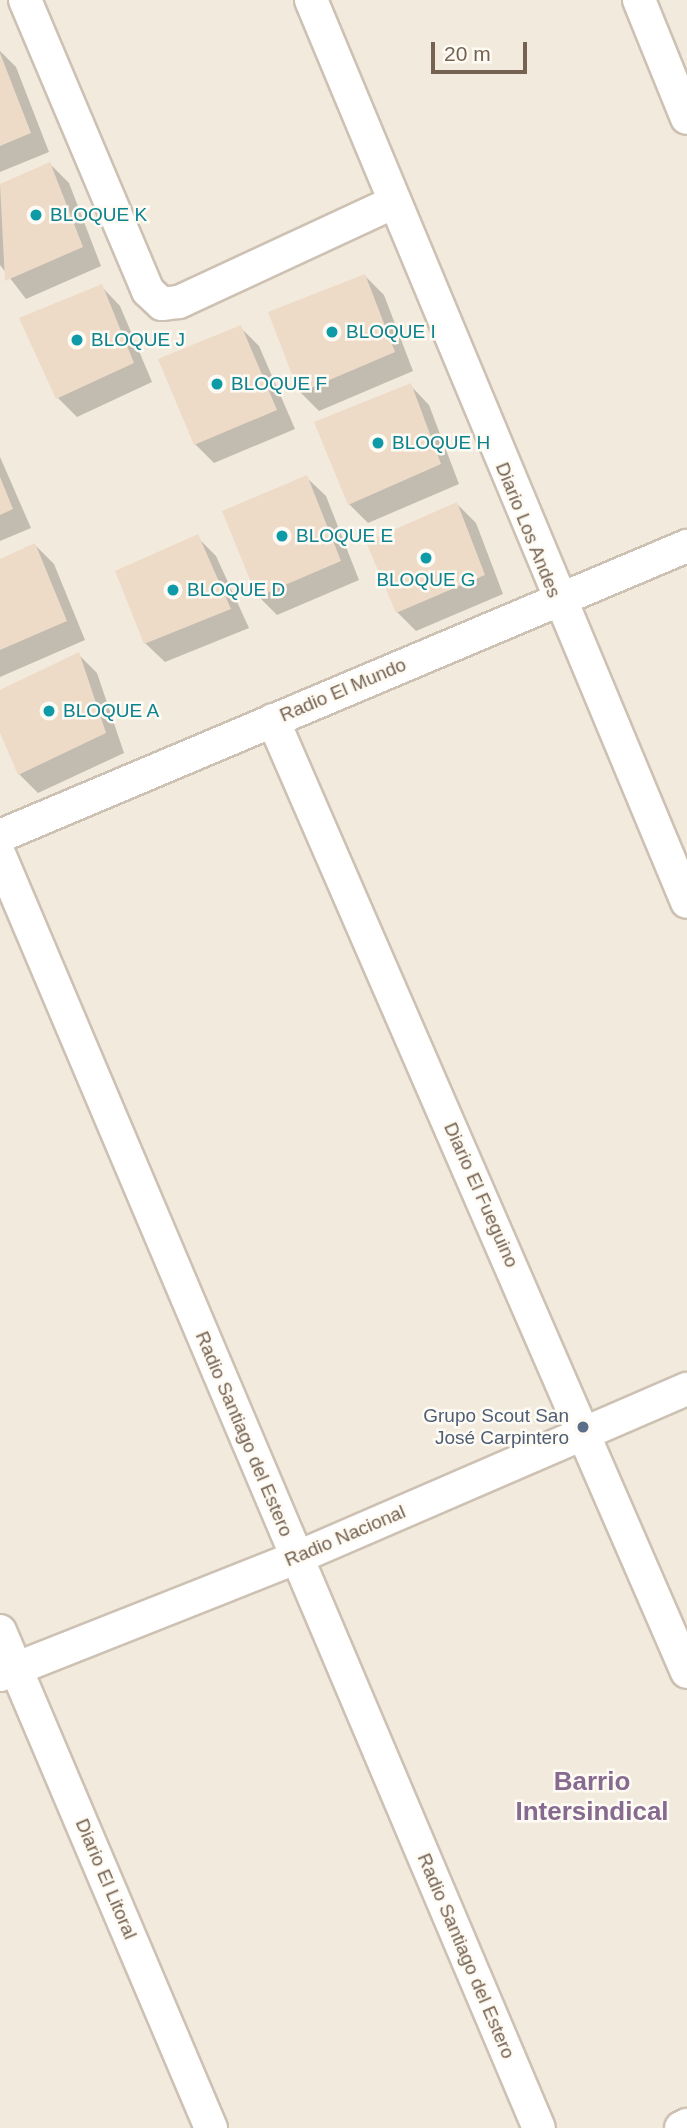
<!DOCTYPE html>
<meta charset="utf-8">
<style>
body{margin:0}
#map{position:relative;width:687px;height:2128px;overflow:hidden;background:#fbf7ed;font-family:Helvetica,sans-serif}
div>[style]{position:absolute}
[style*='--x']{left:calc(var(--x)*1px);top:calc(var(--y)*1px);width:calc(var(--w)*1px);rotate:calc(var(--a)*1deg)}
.residential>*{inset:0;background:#f2eadc}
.shadow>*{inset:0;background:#0003}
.building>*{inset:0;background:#eedbc7}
.roads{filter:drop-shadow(2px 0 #cdc1b3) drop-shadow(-2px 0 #cdc1b3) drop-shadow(0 2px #cdc1b3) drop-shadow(0 -2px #cdc1b3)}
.minor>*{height:32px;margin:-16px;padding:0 16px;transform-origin:16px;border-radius:16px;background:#fff}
.dots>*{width:19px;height:19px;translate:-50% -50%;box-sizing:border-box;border:4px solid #fefbf4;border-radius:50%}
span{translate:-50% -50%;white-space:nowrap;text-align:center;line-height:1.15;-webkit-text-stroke:5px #fefbf4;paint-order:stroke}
.culture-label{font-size:19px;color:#0d838f}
.left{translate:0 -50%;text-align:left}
.street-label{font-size:19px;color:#756251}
.service-label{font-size:19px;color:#4e5e75}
.right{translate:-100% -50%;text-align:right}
.district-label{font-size:26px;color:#876a8f;font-weight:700}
.scale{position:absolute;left:431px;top:42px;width:96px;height:32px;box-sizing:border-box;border:4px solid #756251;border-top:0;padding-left:9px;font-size:21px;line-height:24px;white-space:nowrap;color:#756251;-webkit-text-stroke:5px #fefbf4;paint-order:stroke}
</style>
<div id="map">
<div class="residential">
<i style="clip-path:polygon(0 0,687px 0,687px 2128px,0 2128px)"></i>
</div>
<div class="shadow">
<i style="clip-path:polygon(0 51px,16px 67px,49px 152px,0 172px)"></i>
<i style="clip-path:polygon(50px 164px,69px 183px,101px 266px,26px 299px,0 265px,0 186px)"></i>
<i style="clip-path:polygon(365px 276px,384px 295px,413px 371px,319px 411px,300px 392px)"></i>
<i style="clip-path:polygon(101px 286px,120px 306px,152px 382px,77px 417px,58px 398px)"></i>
<i style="clip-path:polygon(240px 327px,259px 346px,295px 429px,214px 463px,195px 444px)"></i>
<i style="clip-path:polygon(410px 385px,429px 405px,459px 484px,368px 523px,349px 504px)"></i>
<i style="clip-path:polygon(0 457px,31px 528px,0 541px)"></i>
<i style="clip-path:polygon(306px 477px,326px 496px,359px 580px,277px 615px,258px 596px)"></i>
<i style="clip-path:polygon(457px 504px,476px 523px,503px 594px,416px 631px,397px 612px)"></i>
<i style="clip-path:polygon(197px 537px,216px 556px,249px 628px,165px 662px,145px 643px)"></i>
<i style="clip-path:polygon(35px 545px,54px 564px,85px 640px,0 677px,0 561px)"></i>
<i style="clip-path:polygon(78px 654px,97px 673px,124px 753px,38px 793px,19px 774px,0 728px,0 692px)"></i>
</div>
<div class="building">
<i style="clip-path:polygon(0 53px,31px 133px,0 146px)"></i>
<i style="clip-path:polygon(50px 162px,83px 247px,5px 281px,0 184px)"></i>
<i style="clip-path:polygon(365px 274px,395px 352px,299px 393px,268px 312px)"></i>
<i style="clip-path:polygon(102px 284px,134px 363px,56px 399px,19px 318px)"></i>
<i style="clip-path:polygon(241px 325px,277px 410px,194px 445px,158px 359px)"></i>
<i style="clip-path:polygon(411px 383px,441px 464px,348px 505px,314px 422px)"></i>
<i style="clip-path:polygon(307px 475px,341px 561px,257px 597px,222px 511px)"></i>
<i style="clip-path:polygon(0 477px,13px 509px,0 515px)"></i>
<i style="clip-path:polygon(457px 502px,485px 575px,396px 613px,366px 542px)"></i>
<i style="clip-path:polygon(198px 534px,231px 609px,144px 644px,115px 571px)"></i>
<i style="clip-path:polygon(35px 543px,67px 621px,0 650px,0 559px)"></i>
<i style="clip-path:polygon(79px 652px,106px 733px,18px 775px,0 733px,0 690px)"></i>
</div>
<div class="roads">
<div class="minor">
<i style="--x:25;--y:0;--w:316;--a:67.1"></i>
<i style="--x:148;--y:291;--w:19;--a:43"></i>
<i style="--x:162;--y:304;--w:17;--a:-7"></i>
<i style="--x:179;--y:302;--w:237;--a:-24.9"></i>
<i style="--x:311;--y:0;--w:977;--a:67.37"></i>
<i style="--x:639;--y:0;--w:127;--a:67.9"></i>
<i style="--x:273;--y:720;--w:1038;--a:66.5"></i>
<i style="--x:0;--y:836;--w:746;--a:-22.89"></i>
<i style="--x:0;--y:856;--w:1381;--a:67.04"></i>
<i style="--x:0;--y:1631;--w:540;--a:67"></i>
<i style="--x:0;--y:1675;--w:318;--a:-21.6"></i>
<i style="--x:296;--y:1558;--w:426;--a:-23.4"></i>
<i style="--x:681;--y:2128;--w:7;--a:-27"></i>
</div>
</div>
<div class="dots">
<i style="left:36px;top:215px;background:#0f9aa8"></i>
<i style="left:332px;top:332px;background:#0f9aa8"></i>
<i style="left:77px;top:340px;background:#0f9aa8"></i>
<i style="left:217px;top:384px;background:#0f9aa8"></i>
<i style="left:378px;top:443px;background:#0f9aa8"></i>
<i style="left:282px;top:536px;background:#0f9aa8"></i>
<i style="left:426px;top:558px;background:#0f9aa8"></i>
<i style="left:173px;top:590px;background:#0f9aa8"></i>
<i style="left:49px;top:711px;background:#0f9aa8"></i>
<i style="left:583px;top:1427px;background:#5c6f8a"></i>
</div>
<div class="culture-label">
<span class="left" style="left:50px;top:215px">BLOQUE K</span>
<span class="left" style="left:346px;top:332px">BLOQUE I</span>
<span class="left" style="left:91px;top:340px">BLOQUE J</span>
<span class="left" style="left:231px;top:384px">BLOQUE F</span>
<span class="left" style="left:392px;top:443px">BLOQUE H</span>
<span class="left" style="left:296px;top:536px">BLOQUE E</span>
<span style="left:426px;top:580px">BLOQUE G</span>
<span class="left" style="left:187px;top:590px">BLOQUE D</span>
<span class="left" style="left:63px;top:711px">BLOQUE A</span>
</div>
<div class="street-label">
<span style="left:528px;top:530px;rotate:68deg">Diario Los Andes</span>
<span style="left:343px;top:690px;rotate:-23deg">Radio El Mundo</span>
<span style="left:481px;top:1195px;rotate:66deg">Diario El Fueguino</span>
<span style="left:244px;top:1434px;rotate:67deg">Radio Santiago del Estero</span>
<span style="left:345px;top:1536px;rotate:-23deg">Radio Nacional</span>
<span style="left:106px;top:1879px;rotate:67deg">Diario El Litoral</span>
<span style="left:466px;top:1956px;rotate:67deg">Radio Santiago del Estero</span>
</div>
<div class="service-label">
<span class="right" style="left:569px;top:1427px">Grupo Scout San<br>José Carpintero</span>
</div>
<div class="district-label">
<span style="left:592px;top:1797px">Barrio<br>Intersindical</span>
</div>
<div class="scale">20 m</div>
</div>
